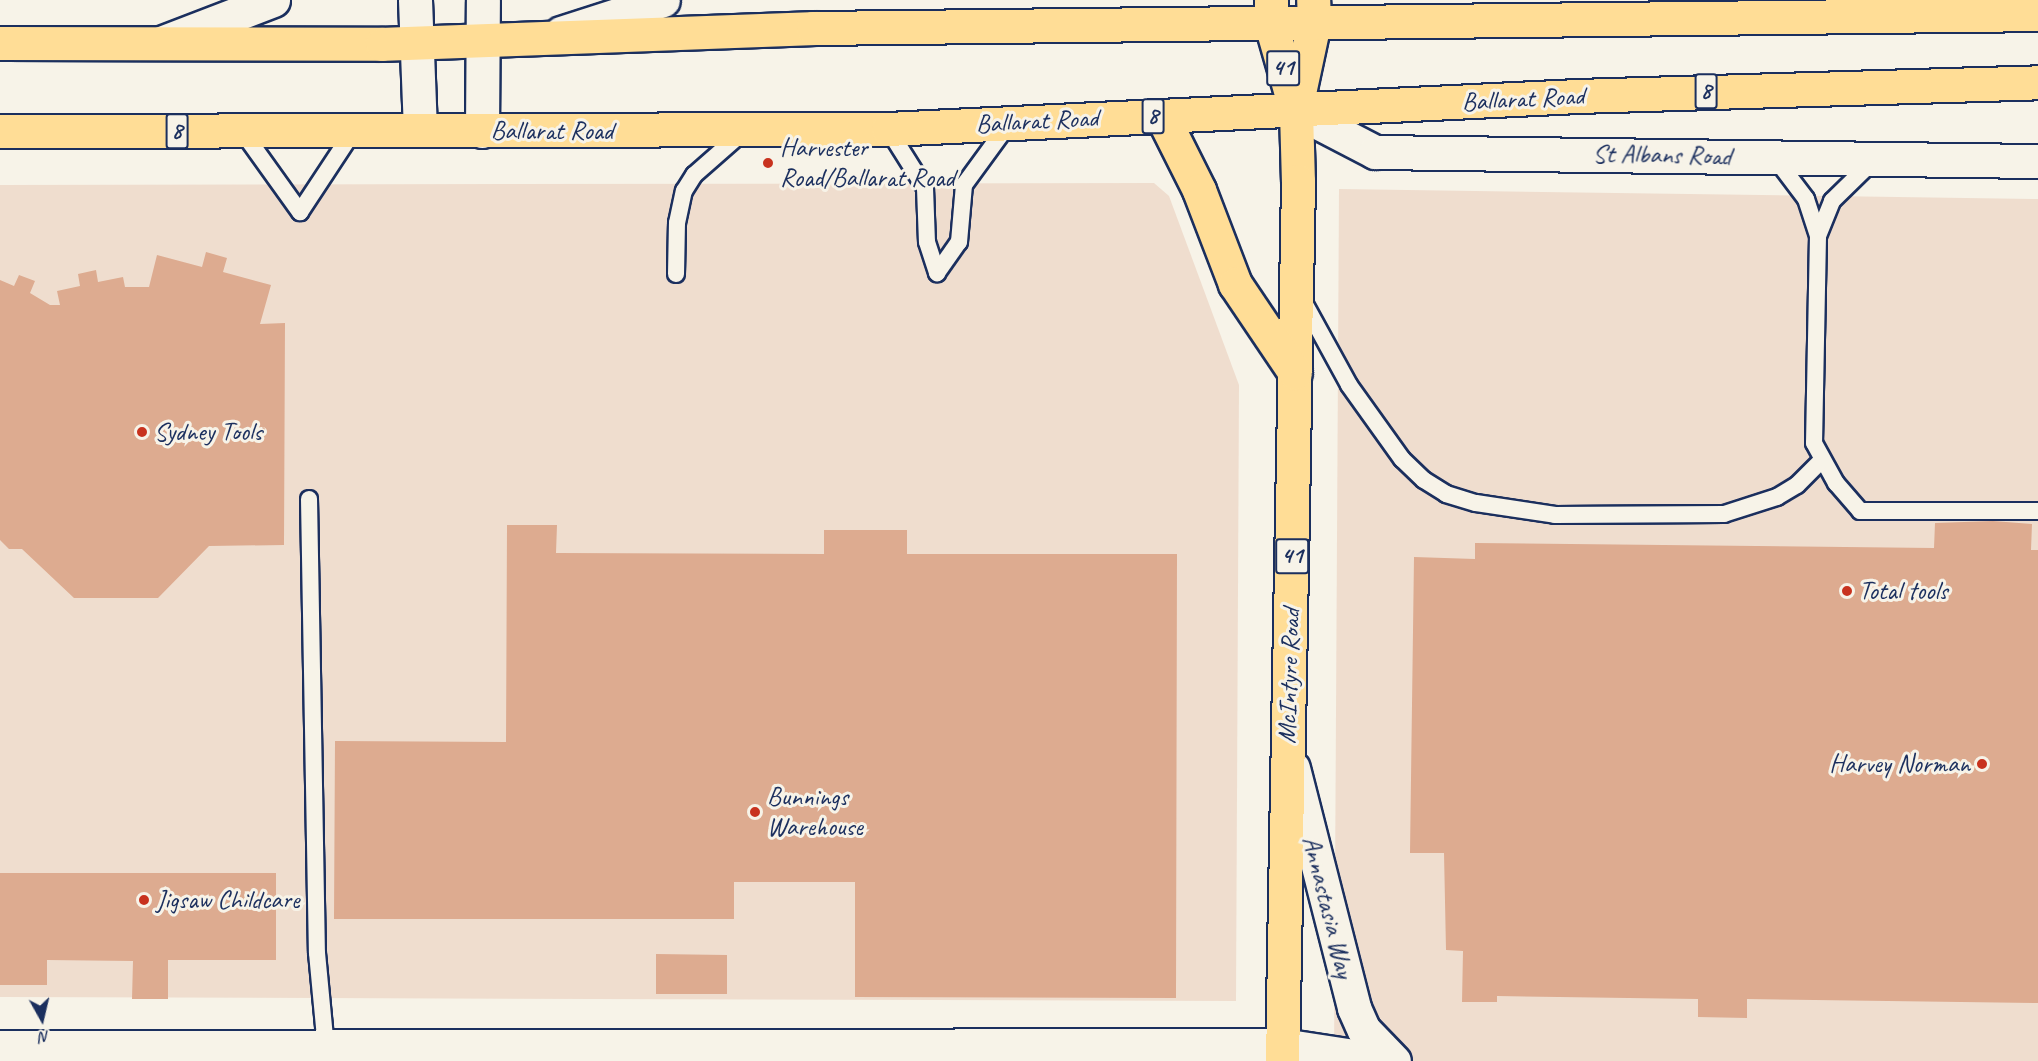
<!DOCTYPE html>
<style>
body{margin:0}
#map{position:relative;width:2038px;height:1061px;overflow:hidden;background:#f7f3e8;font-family:Caveat,sans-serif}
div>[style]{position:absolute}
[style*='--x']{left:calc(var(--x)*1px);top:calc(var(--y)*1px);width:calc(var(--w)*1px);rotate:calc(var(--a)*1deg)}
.built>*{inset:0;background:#efddce}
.building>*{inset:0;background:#ddab90}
.roads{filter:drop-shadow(2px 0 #1b2f5e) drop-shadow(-2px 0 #1b2f5e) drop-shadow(0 2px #1b2f5e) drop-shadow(0 -2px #1b2f5e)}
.lane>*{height:16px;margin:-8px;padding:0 8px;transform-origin:8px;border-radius:8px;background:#f7f3e8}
.street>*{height:33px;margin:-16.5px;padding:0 16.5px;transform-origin:16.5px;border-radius:16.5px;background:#f7f3e8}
.secondary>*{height:33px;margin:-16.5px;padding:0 16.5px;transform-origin:16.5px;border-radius:16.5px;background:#f7f3e8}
.primary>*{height:33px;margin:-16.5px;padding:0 16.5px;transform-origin:16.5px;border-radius:16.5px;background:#ffdd96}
.highway>*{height:33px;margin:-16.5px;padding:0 16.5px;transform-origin:16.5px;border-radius:16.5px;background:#ffdd96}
.dots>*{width:16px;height:16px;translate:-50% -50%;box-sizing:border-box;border:3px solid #f7f3e8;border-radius:50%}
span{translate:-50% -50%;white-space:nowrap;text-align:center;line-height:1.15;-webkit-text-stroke:6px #f7f3e8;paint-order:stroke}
.shield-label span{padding:2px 4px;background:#f7f3e8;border:2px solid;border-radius:4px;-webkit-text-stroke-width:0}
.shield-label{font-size:24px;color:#1b2f5e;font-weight:700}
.street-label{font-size:26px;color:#1b2f5e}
.poi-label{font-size:26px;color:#1b2f5e}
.left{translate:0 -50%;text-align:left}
.right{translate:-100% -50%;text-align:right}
.north{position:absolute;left:12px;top:989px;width:60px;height:60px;-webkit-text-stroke:4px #f7f3e8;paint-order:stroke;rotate:172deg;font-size:16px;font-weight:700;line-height:24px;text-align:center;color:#1b2f5e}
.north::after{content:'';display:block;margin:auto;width:21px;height:27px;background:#1b2f5e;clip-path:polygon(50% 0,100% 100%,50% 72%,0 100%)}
</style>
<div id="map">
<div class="built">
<i style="clip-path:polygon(1154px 183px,1169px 196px,1239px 385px,1236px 1001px,0 997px,0 185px)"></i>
<i style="clip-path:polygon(1339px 189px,2038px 199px,2038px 1061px,1334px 1061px)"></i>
</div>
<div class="building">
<i style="clip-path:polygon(206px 252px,227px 258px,223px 272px,271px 285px,260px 324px,285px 323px,284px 545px,209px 546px,158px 598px,74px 598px,22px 549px,9px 549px,0 540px,0 280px,14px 286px,19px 275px,35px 281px,30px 293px,50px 305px,60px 305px,57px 291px,80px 286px,78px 274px,96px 270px,98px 282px,123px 277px,125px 287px,149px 287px,157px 255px,202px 267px)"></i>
<i style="clip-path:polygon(1993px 521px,2032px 524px,2031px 550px,2038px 550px,2038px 1003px,1747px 999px,1747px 1018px,1698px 1017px,1698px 999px,1497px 996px,1497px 1002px,1462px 1002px,1463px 951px,1446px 950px,1444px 853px,1410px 853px,1414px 557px,1475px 559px,1475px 543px,1934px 548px,1935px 523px)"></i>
<i style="clip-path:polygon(507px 525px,557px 525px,556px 553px,824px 554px,824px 530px,907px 530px,907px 554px,1177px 554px,1176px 998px,855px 997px,855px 882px,734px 882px,734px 919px,334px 919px,335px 741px,506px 742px)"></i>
<i style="clip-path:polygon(0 873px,276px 873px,276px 960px,168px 960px,168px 999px,132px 999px,133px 961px,47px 960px,47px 985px,0 985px)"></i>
<i style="clip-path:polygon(656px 954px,727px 955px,727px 994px,656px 994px)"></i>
</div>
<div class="roads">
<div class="lane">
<i style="--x:888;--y:129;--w:70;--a:57.9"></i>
<i style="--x:925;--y:188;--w:54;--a:87.9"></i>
<i style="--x:927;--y:242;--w:33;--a:72"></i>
<i style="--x:242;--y:131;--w:100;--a:54.4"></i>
<i style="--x:300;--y:212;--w:98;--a:-56.6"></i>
<i style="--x:1775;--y:158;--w:51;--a:52.9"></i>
<i style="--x:1806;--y:199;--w:39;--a:72"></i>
<i style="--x:1818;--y:236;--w:207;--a:91.1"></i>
<i style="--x:1814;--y:443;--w:46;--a:61.2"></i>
<i style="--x:1836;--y:483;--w:37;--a:49"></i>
<i style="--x:1860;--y:511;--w:178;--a:0"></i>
<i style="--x:1818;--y:236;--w:38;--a:-68"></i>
<i style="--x:1832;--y:201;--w:59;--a:-44.3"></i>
<i style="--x:937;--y:273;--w:38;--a:-55"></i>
<i style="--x:959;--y:242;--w:57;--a:-85"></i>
<i style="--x:964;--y:185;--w:78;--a:-53.9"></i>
<i style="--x:676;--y:274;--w:51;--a:-88.9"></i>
<i style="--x:677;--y:223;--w:33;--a:-78"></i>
<i style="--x:684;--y:191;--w:19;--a:-58"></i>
<i style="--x:694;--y:175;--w:64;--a:-41.2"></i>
<i style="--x:1302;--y:299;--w:98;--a:61.3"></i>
<i style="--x:1349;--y:385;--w:91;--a:54.4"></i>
<i style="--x:1402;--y:459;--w:30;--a:44"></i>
<i style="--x:1424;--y:480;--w:26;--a:32"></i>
<i style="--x:1446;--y:494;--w:31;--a:17"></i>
<i style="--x:1476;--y:503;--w:80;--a:8.6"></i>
<i style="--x:1555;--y:515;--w:169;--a:-0.3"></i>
<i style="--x:1724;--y:514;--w:56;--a:-17.8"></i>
<i style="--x:1777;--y:497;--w:23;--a:-31"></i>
<i style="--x:1797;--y:485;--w:34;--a:-45"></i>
<i style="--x:309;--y:499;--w:454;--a:89"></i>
<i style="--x:317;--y:953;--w:95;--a:84.6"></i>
</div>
<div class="street">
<i style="--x:1293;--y:768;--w:248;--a:75.7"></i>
<i style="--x:1354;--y:1008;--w:24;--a:66"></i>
<i style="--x:1364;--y:1030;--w:43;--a:45.9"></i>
<i style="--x:1282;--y:1045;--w:104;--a:8.8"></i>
</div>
<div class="secondary">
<i style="--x:415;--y:0;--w:130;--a:87.8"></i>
<i style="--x:561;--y:33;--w:107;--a:-17.9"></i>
<i style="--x:161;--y:43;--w:120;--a:-21"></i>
<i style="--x:1296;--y:111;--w:89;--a:27.4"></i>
<i style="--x:1375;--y:152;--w:663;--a:0.78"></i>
<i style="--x:482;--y:131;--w:131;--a:-89.6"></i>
<i style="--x:0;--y:1047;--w:1282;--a:-0.09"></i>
</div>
<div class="primary">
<i style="--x:1271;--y:0;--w:24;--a:90"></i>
<i style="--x:1271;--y:24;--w:91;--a:74"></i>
<i style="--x:1296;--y:111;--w:70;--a:88.4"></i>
<i style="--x:1298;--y:181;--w:880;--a:91.04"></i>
<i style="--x:1296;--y:107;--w:86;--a:-77.9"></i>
<i style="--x:1314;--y:23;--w:23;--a:-92"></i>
<i style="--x:1162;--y:116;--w:83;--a:63.4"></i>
<i style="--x:1199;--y:190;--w:101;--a:69"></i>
<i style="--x:1235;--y:284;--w:107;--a:56"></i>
</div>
<div class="highway">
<i style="--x:0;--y:43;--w:382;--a:0.1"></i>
<i style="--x:382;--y:44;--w:431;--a:-2.1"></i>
<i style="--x:813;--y:28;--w:1225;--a:-0.65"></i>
<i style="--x:0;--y:131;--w:888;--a:-0.13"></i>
<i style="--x:888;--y:129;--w:690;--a:-2.74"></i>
<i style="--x:1577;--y:96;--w:461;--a:-1.7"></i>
</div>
</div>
<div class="dots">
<i style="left:768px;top:163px;background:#c8321e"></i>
<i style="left:142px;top:432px;background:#c8321e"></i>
<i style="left:1847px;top:591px;background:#c8321e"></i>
<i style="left:1982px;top:764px;background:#c8321e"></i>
<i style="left:755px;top:812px;background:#c8321e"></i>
<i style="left:144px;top:900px;background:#c8321e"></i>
</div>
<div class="shield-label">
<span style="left:1283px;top:68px">41</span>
<span style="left:1706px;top:91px">8</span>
<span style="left:1153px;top:116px">8</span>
<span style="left:177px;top:131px">8</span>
<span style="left:1292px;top:556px">41</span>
</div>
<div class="street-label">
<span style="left:1523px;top:99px;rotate:-3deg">Ballarat Road</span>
<span style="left:1037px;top:121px;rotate:-3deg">Ballarat Road</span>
<span style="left:552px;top:131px">Ballarat Road</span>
<span style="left:1662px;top:155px;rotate:1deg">St Albans Road</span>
<span style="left:1289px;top:676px;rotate:-88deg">McIntyre Road</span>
<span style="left:1328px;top:907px;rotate:76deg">Annastasia Way</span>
</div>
<div class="poi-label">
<span class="left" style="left:780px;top:163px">Harvester<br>Road/Ballarat Road</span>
<span class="left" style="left:154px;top:432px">Sydney Tools</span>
<span class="left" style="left:1859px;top:591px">Total tools</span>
<span class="right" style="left:1970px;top:764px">Harvey Norman</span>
<span class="left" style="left:767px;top:812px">Bunnings<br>Warehouse</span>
<span class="left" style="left:156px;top:900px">Jigsaw Childcare</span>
</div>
<div class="north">N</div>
</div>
